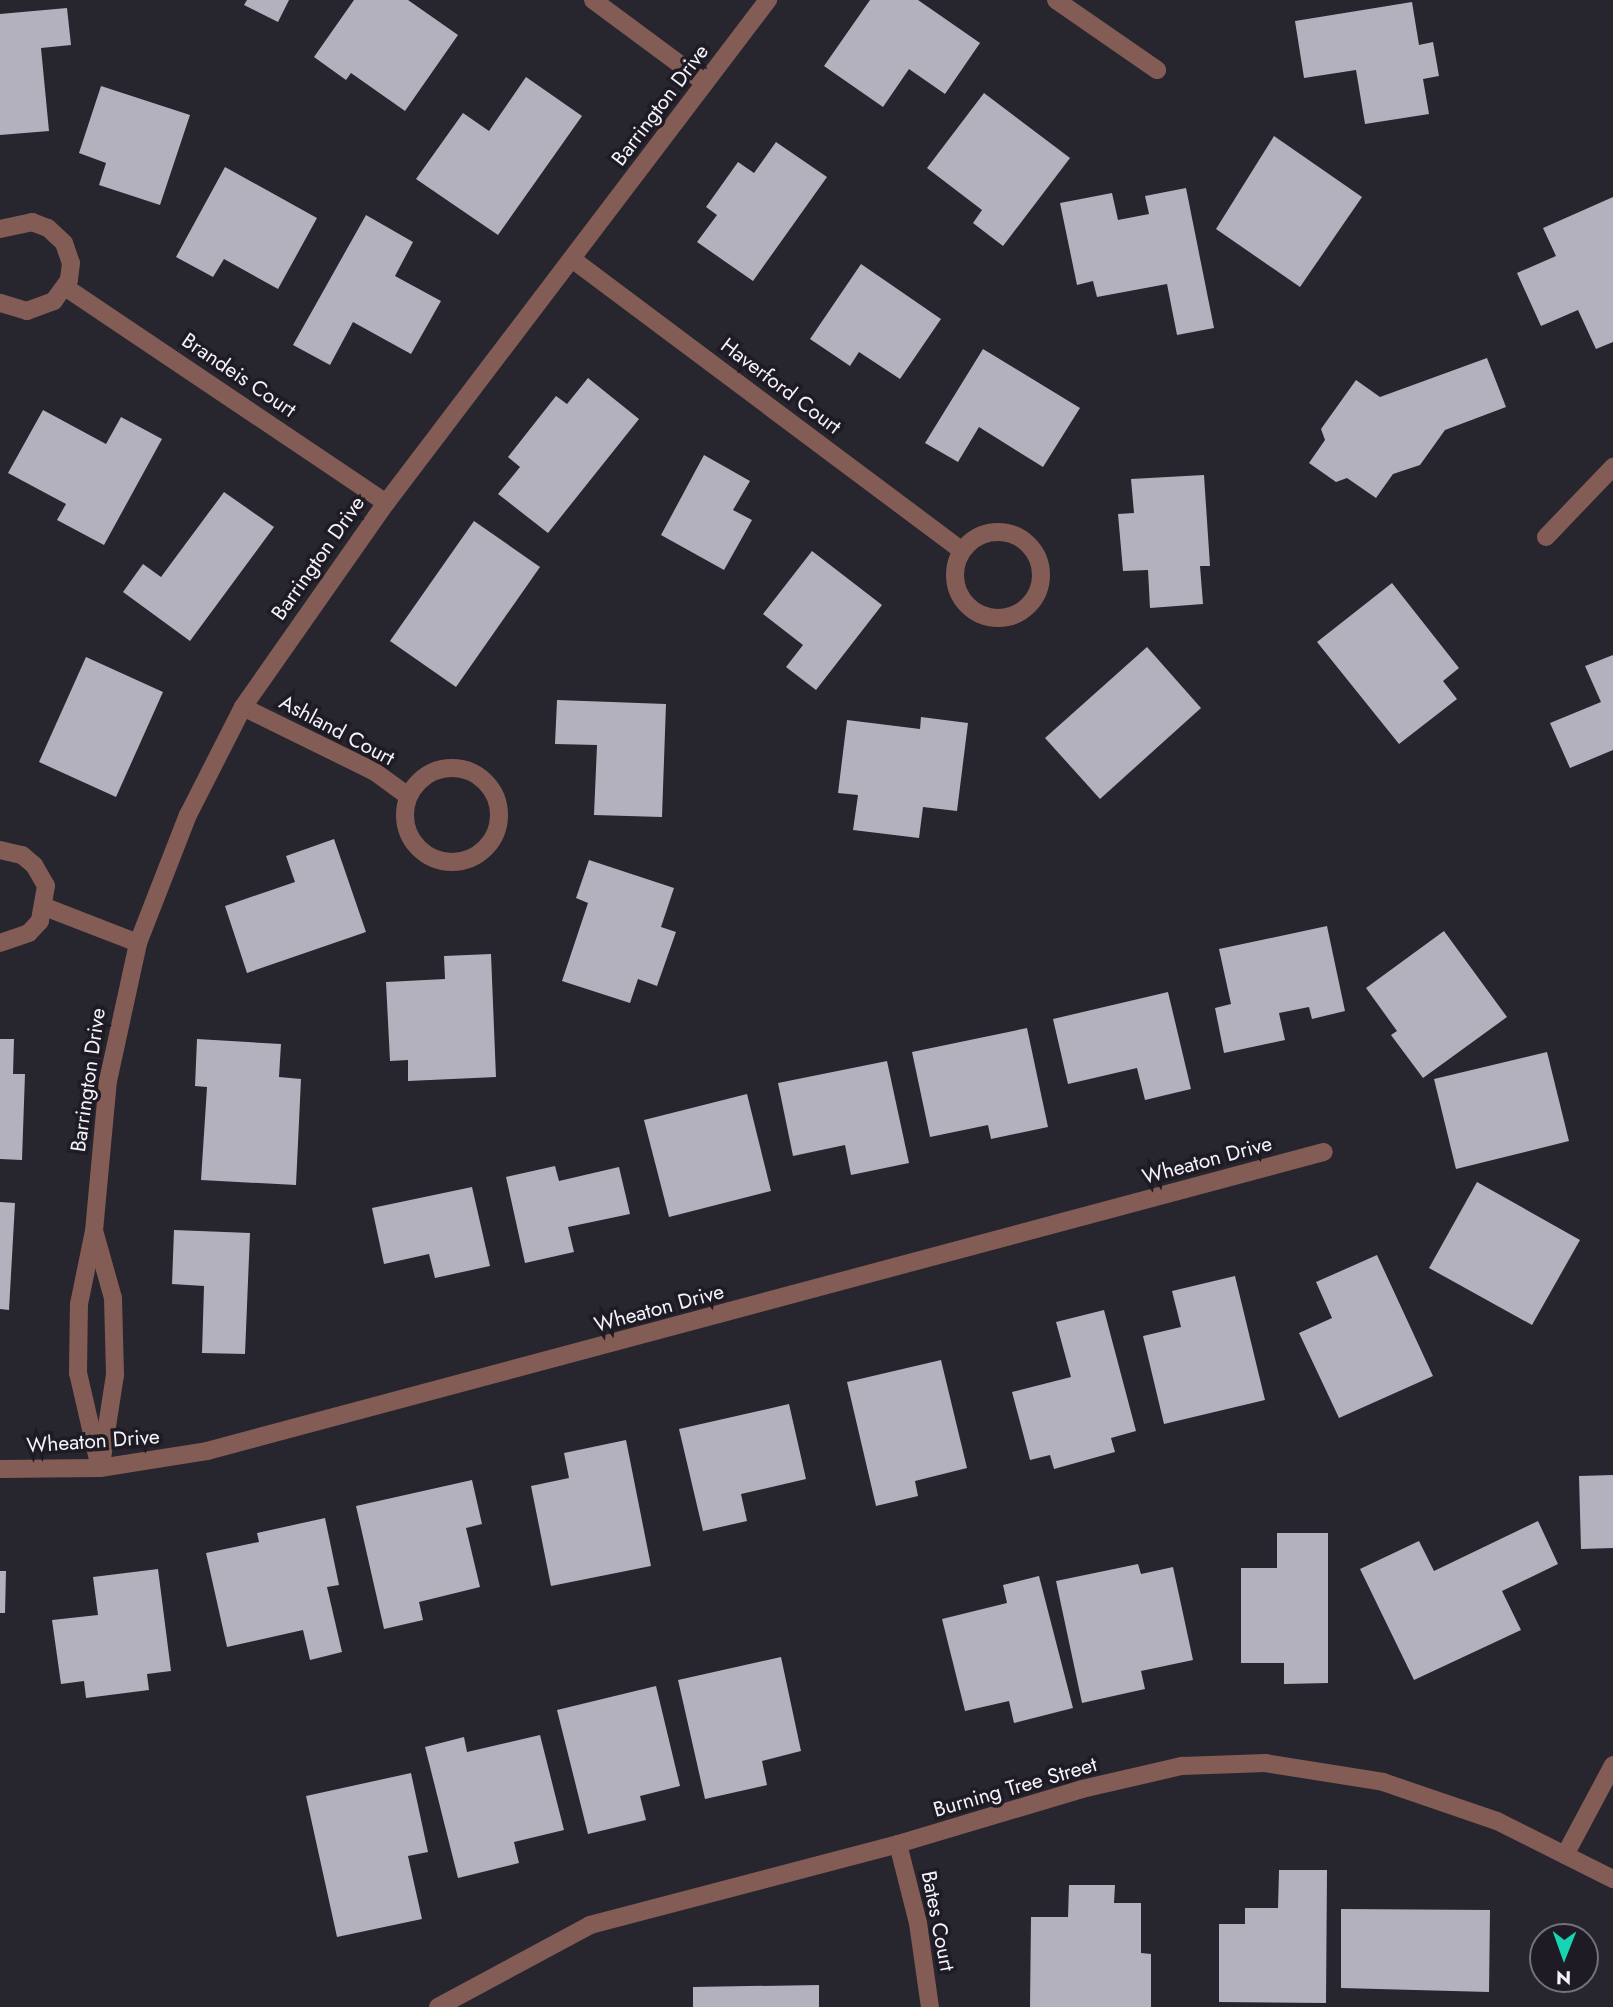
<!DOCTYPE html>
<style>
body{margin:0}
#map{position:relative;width:1613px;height:2007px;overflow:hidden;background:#27252e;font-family:Jost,sans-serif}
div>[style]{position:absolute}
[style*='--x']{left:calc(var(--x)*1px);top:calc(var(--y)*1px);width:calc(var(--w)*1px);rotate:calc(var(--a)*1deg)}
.building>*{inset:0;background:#b4b1be}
.street>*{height:18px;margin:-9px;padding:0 9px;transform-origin:9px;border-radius:9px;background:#845c56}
.street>.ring{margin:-9px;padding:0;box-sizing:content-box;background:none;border:18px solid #845c56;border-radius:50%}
span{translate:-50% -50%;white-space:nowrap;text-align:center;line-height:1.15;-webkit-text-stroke:7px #1e1b25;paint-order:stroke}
.street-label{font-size:21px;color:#f5f3fa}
.north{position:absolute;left:1529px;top:1923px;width:70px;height:70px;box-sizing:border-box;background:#1e1b25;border:2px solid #74717a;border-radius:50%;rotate:181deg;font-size:19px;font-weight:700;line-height:28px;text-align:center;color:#f5f3fa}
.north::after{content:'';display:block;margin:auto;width:24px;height:32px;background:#17d5b3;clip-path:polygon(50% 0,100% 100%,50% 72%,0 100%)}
</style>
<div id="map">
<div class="building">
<i style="clip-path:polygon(247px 0,289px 0,278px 22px,244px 5px)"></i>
<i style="clip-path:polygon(354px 0,408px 0,458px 35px,405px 111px,351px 73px,346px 80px,314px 57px)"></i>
<i style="clip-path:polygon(870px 0,918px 0,980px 43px,945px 94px,909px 69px,883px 107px,824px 66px)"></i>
<i style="clip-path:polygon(1412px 2px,1419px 45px,1433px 42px,1439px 76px,1423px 79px,1429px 114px,1365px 124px,1356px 70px,1304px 78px,1295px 21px)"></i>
<i style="clip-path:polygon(67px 8px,71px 45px,41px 48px,49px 131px,0 135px,0 14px)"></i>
<i style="clip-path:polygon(526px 77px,582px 116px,498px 235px,416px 179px,463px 113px,489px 131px)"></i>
<i style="clip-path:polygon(101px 86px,190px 115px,160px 205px,99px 185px,106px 163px,79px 153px)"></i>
<i style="clip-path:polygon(984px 93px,1070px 158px,1003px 246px,973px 223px,982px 210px,927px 168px)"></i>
<i style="clip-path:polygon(1274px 136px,1362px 197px,1300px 287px,1216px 229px)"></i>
<i style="clip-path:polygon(776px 142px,827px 177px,753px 281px,697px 242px,717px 215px,706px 207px,738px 162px,754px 173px)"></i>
<i style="clip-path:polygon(225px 167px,317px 218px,278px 289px,224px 259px,213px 277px,176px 257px)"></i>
<i style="clip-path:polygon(1186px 188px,1214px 328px,1177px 335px,1167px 284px,1097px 297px,1093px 281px,1077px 285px,1060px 203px,1112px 193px,1118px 220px,1149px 214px,1145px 196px)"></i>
<i style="clip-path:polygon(1613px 197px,1613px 342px,1596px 349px,1578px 310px,1541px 326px,1517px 273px,1556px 256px,1543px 228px)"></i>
<i style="clip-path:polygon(366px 215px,413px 242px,395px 276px,441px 301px,411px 354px,353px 322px,330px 365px,293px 345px)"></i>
<i style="clip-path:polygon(861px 264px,941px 319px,900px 379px,859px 352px,850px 366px,810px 339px)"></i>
<i style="clip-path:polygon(983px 349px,1080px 408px,1043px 467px,979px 427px,958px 462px,925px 443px)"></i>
<i style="clip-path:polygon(1487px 358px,1506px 407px,1445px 430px,1420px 465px,1393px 474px,1376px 498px,1347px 478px,1336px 482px,1309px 463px,1325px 440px,1321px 429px,1356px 380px,1380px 397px)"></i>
<i style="clip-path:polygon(588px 378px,639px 419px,548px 533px,498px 494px,520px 467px,508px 457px,556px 396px,567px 404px)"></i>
<i style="clip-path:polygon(43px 410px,106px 444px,121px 417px,162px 439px,104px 545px,57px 520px,66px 504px,8px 473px)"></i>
<i style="clip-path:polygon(704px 455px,750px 481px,733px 510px,752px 520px,724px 570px,661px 535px)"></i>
<i style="clip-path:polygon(1204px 475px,1210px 566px,1200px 566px,1203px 604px,1150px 608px,1148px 570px,1123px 571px,1118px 514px,1134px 513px,1131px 479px)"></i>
<i style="clip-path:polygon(224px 492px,274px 527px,190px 641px,123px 592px,143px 564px,161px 577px)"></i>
<i style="clip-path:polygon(474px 521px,540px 567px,456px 687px,390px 641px)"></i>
<i style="clip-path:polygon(812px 551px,882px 605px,816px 690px,786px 667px,803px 645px,763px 614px)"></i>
<i style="clip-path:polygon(1392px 583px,1459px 668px,1443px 681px,1457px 699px,1399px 744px,1317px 642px)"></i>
<i style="clip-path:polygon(1147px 647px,1201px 708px,1100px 799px,1045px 738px)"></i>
<i style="clip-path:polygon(1613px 655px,1613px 750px,1570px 768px,1550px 723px,1601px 702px,1585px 666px)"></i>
<i style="clip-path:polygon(86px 657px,163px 692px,116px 797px,39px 762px)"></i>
<i style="clip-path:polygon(557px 700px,666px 704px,662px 817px,594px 815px,597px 745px,555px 744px)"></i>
<i style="clip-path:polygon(921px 717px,968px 723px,957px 811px,923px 807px,919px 838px,853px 830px,858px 795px,838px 793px,847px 720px,920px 729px)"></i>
<i style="clip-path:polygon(334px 839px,366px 932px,247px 973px,225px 906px,295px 882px,286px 856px)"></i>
<i style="clip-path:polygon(589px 860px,674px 888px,661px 927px,676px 932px,657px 986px,638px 979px,630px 1003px,562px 981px,588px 903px,576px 898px)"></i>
<i style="clip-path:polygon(1327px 926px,1345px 1011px,1312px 1019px,1309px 1007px,1279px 1013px,1285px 1040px,1224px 1053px,1215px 1008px,1231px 1004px,1219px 949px)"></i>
<i style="clip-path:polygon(1444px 931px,1507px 1017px,1423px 1078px,1391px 1035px,1397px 1031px,1366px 988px)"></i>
<i style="clip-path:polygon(491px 954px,496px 1077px,408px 1081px,408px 1060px,390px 1061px,386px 982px,445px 979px,444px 956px)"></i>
<i style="clip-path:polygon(1168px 992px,1191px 1089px,1145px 1100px,1137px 1068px,1068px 1084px,1053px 1019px)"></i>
<i style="clip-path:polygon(1027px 1028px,1048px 1127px,991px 1139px,988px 1125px,930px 1137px,912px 1052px)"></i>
<i style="clip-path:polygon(0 1039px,14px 1039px,13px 1074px,25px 1074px,22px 1160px,0 1159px)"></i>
<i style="clip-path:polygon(197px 1039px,281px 1044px,279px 1077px,301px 1079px,296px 1185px,201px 1180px,207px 1087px,195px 1086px)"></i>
<i style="clip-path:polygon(1547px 1052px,1569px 1141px,1456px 1169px,1434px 1079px)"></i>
<i style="clip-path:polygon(887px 1061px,909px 1163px,851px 1175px,845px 1145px,793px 1156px,778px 1083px)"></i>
<i style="clip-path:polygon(747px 1094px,771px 1191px,669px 1217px,644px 1120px)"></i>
<i style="clip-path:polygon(555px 1166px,559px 1181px,619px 1167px,630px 1214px,568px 1227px,574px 1252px,525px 1263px,506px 1177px)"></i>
<i style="clip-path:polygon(1477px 1182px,1580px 1240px,1532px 1325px,1429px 1268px)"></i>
<i style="clip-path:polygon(472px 1187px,490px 1266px,435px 1278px,429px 1254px,384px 1264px,372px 1208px)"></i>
<i style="clip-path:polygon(0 1202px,15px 1203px,9px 1310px,0 1309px)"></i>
<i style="clip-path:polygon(174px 1230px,250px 1233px,245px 1354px,202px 1353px,204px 1286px,172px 1284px)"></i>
<i style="clip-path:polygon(1377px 1255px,1433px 1376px,1339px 1418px,1299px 1333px,1332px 1318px,1316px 1282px)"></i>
<i style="clip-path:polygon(1235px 1276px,1265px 1400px,1164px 1424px,1143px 1336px,1181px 1327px,1172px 1291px)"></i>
<i style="clip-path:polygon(1104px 1310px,1136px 1431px,1111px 1438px,1115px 1452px,1054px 1469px,1050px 1455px,1030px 1460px,1012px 1392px,1071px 1377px,1056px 1322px)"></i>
<i style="clip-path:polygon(941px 1360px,967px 1468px,915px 1481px,918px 1496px,876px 1506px,847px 1382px)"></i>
<i style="clip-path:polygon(789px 1404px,806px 1479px,741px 1494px,747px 1521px,703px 1531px,679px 1429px)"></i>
<i style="clip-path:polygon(626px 1440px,651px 1566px,551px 1586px,531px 1486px,569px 1478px,564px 1453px)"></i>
<i style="clip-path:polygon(1613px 1475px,1613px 1548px,1581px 1549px,1579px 1476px)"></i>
<i style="clip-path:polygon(472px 1480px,482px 1524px,466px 1528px,480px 1587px,419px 1602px,423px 1620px,384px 1629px,356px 1506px)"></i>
<i style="clip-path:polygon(325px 1518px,339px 1585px,327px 1587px,342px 1652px,310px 1660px,303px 1630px,227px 1647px,206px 1553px,259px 1542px,257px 1533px)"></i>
<i style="clip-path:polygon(1538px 1521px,1558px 1564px,1502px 1591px,1521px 1630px,1414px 1680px,1360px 1569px,1419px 1541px,1434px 1571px)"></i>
<i style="clip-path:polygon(1277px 1533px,1328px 1533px,1328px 1683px,1284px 1684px,1284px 1663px,1241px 1663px,1241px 1568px,1277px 1568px)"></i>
<i style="clip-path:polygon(1138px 1564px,1141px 1574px,1173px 1567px,1193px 1660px,1141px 1671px,1145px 1689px,1082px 1703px,1056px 1581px)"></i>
<i style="clip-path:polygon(158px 1569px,171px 1671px,147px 1674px,149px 1690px,86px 1698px,84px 1681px,61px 1684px,52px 1620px,98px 1615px,93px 1577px)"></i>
<i style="clip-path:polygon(0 1571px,6px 1571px,5px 1613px,0 1613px)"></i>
<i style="clip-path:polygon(1039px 1576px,1073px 1708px,1014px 1723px,1009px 1701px,965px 1711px,942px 1619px,1007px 1603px,1003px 1585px)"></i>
<i style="clip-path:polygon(781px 1657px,801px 1751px,762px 1761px,767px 1785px,705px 1799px,678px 1680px)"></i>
<i style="clip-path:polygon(656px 1686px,680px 1786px,640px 1796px,646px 1820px,588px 1834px,557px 1710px)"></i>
<i style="clip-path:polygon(540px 1735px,564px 1830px,514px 1842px,519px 1863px,458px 1878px,425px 1747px,464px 1737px,467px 1752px)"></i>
<i style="clip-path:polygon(411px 1773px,428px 1852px,408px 1856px,422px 1919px,337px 1937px,306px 1796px)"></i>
<i style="clip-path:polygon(1279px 1870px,1327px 1870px,1326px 2003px,1219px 2002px,1219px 1924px,1245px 1924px,1245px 1908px,1278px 1908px)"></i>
<i style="clip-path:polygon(1069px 1885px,1115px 1885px,1114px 1903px,1141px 1903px,1141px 1953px,1151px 1954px,1151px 2007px,1030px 2007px,1031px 1917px,1068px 1917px)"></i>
<i style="clip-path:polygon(1341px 1909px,1490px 1910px,1489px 1992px,1341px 1988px)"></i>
<i style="clip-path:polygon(819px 1985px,819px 2007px,693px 2007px,693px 1987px)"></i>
</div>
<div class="street">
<i style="--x:593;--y:0;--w:139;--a:36.5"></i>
<i style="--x:1056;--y:0;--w:123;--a:34.7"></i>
<i style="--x:0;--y:229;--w:33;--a:-12"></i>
<i style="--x:32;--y:222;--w:17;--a:21"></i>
<i style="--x:48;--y:228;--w:22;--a:43"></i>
<i style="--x:64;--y:243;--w:21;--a:71"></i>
<i style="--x:71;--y:263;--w:17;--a:97"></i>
<i style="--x:69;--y:280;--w:26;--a:126"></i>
<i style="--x:54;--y:301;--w:29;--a:160"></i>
<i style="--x:27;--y:311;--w:28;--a:-163"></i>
<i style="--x:572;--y:259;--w:486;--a:36.8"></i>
<i style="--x:65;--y:287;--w:387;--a:33.9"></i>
<i class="ring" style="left:955px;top:532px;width:68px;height:68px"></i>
<i style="--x:1546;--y:537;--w:97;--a:-46.3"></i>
<i style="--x:243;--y:707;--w:147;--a:26.2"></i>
<i style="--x:375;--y:772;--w:41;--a:36"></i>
<i class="ring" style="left:405px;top:768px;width:76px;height:76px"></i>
<i style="--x:0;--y:850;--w:23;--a:13"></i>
<i style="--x:22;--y:855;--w:16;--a:40"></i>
<i style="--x:34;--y:865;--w:24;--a:60"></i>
<i style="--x:46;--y:886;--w:36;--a:100"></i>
<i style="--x:40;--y:921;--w:16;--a:133"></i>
<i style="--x:29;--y:933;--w:31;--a:161"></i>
<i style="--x:45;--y:907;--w:100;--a:21.2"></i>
<i style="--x:95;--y:1234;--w:66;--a:74.3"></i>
<i style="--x:113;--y:1298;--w:77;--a:88.5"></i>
<i style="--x:115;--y:1375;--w:84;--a:98.9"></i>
<i style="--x:100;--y:1468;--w:98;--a:-103"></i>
<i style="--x:78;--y:1373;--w:69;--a:-89.2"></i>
<i style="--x:79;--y:1304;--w:75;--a:-78.4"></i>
<i style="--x:94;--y:1231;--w:151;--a:-84.7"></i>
<i style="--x:108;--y:1081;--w:141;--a:-77.7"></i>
<i style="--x:138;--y:943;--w:137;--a:-68.7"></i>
<i style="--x:188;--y:815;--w:121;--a:-63"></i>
<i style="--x:243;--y:707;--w:249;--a:-55"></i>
<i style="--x:386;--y:503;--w:632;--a:-52.79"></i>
<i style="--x:0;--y:1469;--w:100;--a:-0.6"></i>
<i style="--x:100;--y:1468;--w:108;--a:-9"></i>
<i style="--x:207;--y:1451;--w:1156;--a:-14.99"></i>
<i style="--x:898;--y:1844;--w:81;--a:75.8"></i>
<i style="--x:918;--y:1923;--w:85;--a:81.9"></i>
<i style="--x:1565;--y:1855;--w:102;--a:-61.9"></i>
<i style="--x:438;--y:2007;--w:173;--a:-28.3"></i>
<i style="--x:590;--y:1925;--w:318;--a:-14.7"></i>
<i style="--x:898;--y:1844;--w:192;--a:-16.6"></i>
<i style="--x:1082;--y:1789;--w:103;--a:-13"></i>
<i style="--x:1182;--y:1766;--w:83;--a:-2.1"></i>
<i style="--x:1265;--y:1763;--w:120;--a:9.1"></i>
<i style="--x:1383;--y:1782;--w:120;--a:18.9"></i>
<i style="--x:1497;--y:1821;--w:130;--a:26.6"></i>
</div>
<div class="street-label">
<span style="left:660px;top:105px;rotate:-53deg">Barrington Drive</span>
<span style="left:239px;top:375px;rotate:34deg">Brandeis Court</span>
<span style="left:781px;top:386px;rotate:37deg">Haverford Court</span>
<span style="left:318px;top:558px;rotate:-55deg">Barrington Drive</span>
<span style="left:337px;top:730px;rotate:28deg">Ashland Court</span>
<span style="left:88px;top:1080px;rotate:-82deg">Barrington Drive</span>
<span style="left:1207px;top:1160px;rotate:-15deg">Wheaton Drive</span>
<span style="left:659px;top:1308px;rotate:-15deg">Wheaton Drive</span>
<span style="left:93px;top:1441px;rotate:-4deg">Wheaton Drive</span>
<span style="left:1015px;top:1787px;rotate:-16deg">Burning Tree Street</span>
<span style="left:938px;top:1921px;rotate:79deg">Bates Court</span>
</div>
<div class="north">N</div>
</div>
